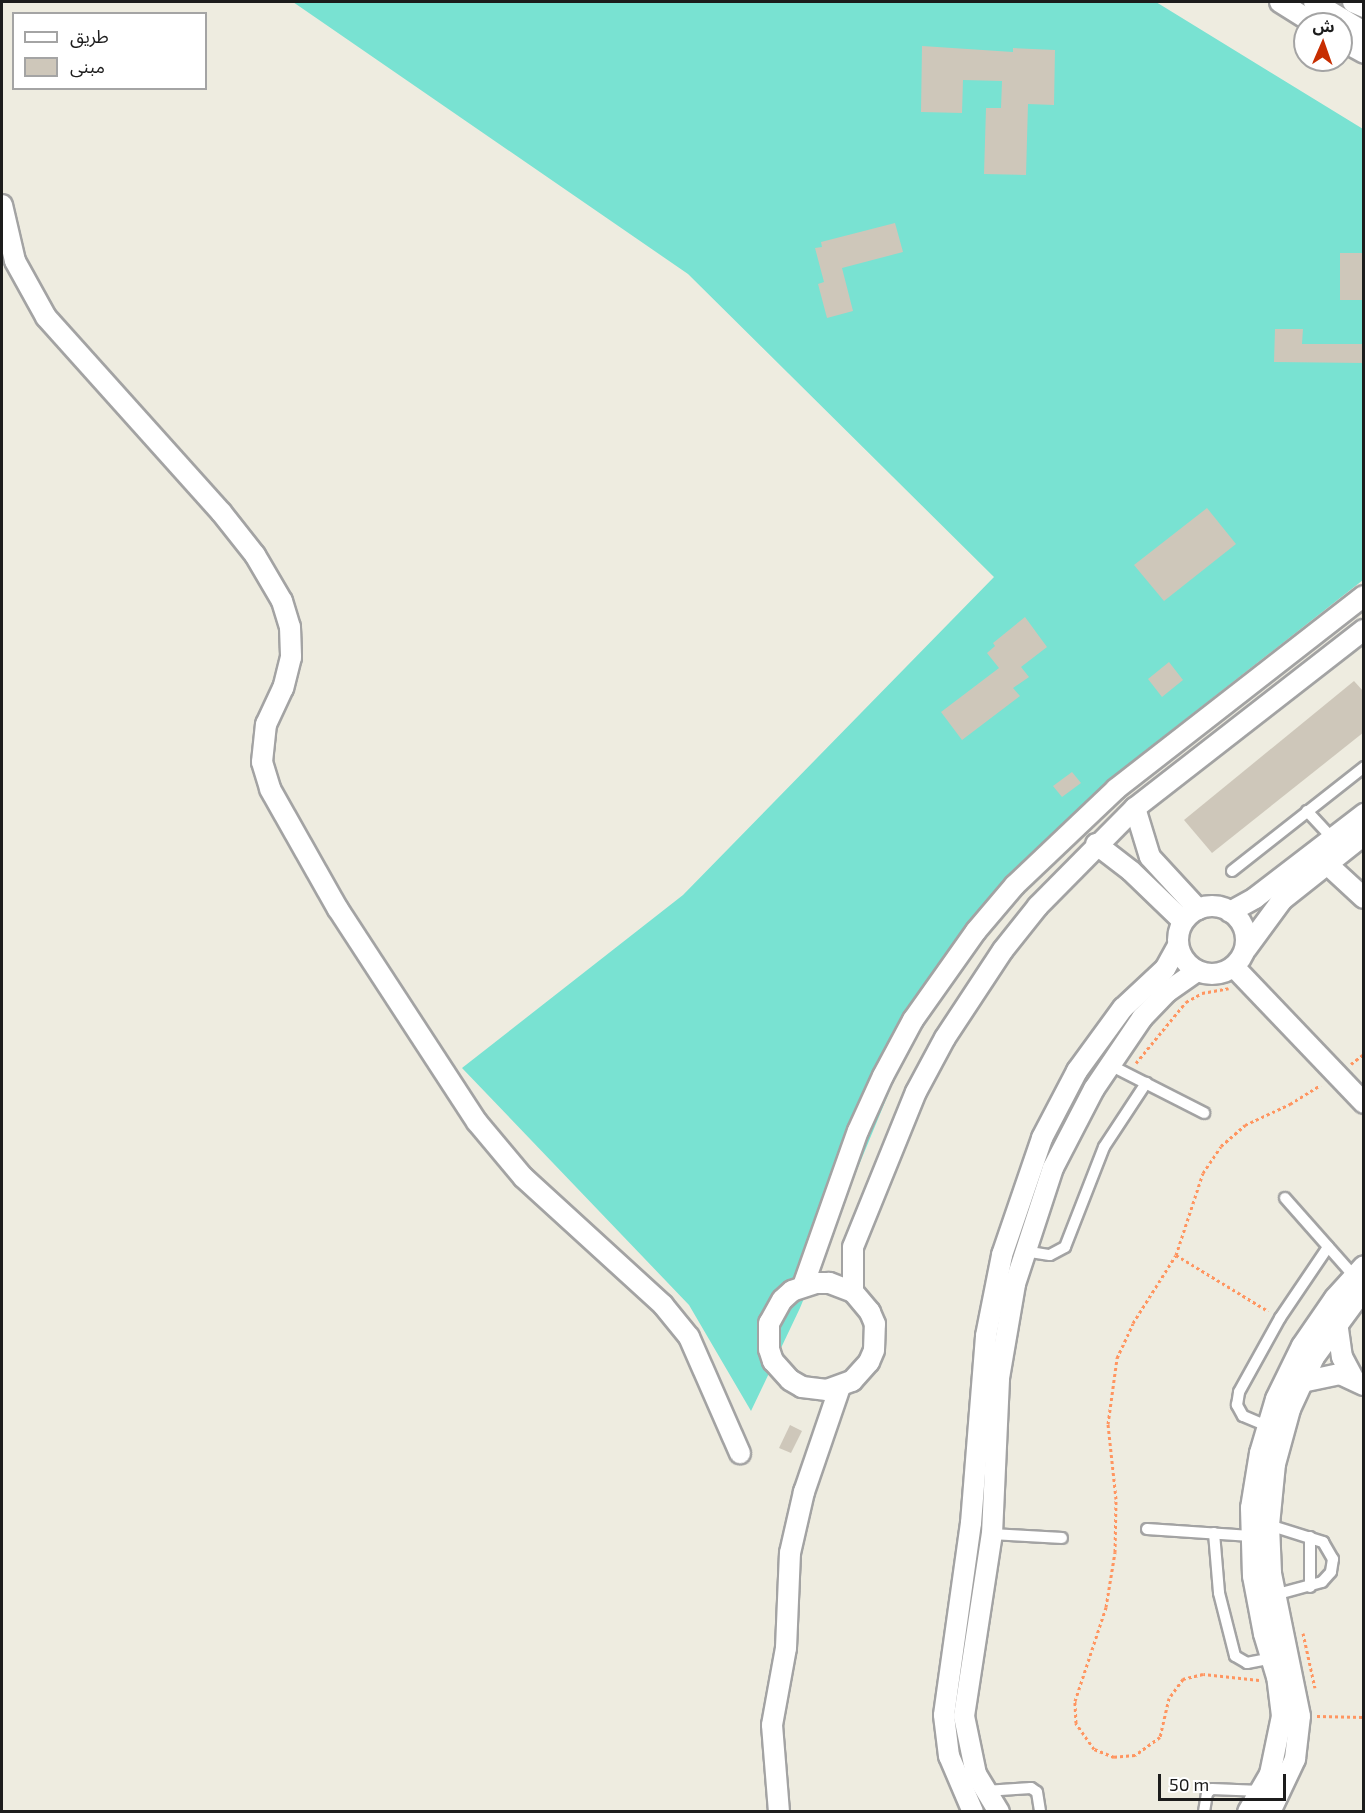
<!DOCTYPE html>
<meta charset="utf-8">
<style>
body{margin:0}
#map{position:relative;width:1365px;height:1813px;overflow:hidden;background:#eeece0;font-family:"Exo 2","Noto Sans Arabic",sans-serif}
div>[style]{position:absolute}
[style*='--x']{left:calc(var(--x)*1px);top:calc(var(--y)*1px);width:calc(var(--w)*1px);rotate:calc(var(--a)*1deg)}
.pitch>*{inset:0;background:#79e2d2}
.building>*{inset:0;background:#cec7ba}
.path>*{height:3px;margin-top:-1.5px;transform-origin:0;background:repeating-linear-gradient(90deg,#ff9560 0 3px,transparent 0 6px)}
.roads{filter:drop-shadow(2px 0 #a3a3a3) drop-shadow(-2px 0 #a3a3a3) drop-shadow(0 2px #a3a3a3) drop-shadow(0 -2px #a3a3a3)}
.lane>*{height:10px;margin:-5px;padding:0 5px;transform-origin:5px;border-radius:5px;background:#fff}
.street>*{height:20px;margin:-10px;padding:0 10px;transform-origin:10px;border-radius:10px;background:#fff}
.street>.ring{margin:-10px;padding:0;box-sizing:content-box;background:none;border:20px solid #fff;border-radius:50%}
span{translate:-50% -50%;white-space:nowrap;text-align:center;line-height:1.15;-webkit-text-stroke:6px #fff;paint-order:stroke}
.frame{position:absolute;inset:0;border:3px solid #1c1c1c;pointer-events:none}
.legend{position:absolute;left:12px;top:12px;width:195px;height:78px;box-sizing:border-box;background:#fff;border:2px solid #a4a4a4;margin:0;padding:8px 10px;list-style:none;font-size:18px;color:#1c1c1c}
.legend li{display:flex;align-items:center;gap:12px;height:30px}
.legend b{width:30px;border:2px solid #a4a4a4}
.north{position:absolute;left:1293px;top:12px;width:60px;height:60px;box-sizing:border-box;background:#fff;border:2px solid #a4a4a4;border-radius:50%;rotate:2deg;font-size:16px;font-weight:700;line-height:24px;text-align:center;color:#1c1c1c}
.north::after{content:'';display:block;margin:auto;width:21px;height:27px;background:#c72d00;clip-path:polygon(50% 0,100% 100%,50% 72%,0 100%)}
.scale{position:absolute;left:1158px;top:1774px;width:128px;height:27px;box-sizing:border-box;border:3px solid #1c1c1c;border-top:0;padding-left:8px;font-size:18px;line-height:21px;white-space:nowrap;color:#1c1c1c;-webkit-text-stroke:4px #fff;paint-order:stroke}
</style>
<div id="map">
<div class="pitch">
<i style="clip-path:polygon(293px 2px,1156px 2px,1363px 129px,1363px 580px,1136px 758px,1023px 886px,918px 1022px,800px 1308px,751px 1411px,689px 1305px,462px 1068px,683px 895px,994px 577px,688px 274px)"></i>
</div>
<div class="building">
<i style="clip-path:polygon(922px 46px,1013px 52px,1013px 48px,1055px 50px,1054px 105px,1028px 104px,1026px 175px,984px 174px,986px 108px,1001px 108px,1002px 81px,963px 80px,962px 113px,921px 112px)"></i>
<i style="clip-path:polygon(895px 223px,903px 252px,842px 268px,853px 311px,827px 318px,818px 284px,824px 282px,815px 248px,822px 247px,821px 242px)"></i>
<i style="clip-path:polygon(1340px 253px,1364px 253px,1364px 300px,1340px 300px)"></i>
<i style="clip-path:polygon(1275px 329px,1303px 329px,1302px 344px,1364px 344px,1364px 363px,1274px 362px)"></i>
<i style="clip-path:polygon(1207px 508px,1236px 544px,1164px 601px,1134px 565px)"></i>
<i style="clip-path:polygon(1025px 617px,1047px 647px,1021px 667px,1029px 677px,1013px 688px,1020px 696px,962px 740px,941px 712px,999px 668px,987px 653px,995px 646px,993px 643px)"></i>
<i style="clip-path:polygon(1169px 662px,1183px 680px,1162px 697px,1148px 679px)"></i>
<i style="clip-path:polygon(1354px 681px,1364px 692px,1364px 732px,1212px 853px,1184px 820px)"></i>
<i style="clip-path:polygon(1072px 772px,1081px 783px,1062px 797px,1053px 786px)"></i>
<i style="clip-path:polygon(790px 1425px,802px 1431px,791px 1453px,779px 1448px)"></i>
</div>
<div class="path">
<i style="--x:1136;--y:1063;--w:79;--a:-50.7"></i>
<i style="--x:1186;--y:1002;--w:18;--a:-29"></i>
<i style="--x:1202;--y:993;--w:27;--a:-10"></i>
<i style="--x:1351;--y:1064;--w:16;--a:-38"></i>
<i style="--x:1176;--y:1255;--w:108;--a:31.3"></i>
<i style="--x:1303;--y:1633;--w:56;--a:77.7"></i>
<i style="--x:1259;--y:1680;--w:56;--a:-173.9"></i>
<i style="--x:1203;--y:1674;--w:21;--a:166"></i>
<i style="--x:1183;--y:1679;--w:24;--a:126"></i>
<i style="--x:1169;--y:1698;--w:40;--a:103"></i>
<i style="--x:1160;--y:1737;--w:31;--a:144"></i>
<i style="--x:1135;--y:1755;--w:21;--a:175"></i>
<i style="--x:1114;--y:1757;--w:22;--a:-158"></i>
<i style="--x:1094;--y:1749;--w:32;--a:-125"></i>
<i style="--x:1076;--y:1723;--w:22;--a:-93"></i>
<i style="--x:1075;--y:1701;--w:99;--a:-71.7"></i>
<i style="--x:1106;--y:1607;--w:56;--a:-80.7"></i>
<i style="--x:1115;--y:1552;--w:53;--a:-88.9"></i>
<i style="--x:1116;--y:1499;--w:75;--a:-96.1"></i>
<i style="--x:1108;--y:1424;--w:67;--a:-82.2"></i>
<i style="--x:1117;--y:1358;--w:38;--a:-65"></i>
<i style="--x:1133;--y:1323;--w:80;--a:-57.7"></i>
<i style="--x:1176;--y:1255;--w:86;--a:-71.8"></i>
<i style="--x:1203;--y:1173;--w:32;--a:-56"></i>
<i style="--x:1221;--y:1146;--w:32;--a:-41"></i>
<i style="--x:1245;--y:1125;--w:50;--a:-25"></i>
<i style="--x:1290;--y:1104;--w:36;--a:-32"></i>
<i style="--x:1317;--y:1716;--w:47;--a:1.2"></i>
</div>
<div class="roads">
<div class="lane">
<i style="--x:1307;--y:811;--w:37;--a:47"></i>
<i style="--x:1232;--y:871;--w:168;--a:-38.2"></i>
<i style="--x:1108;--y:1064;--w:108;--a:27"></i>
<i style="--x:1285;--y:1198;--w:104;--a:48.5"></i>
<i style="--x:1024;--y:1251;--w:26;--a:9"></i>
<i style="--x:1050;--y:1255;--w:17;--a:-28"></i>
<i style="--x:1065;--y:1247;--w:107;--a:-68.7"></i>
<i style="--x:1104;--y:1147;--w:77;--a:-56.7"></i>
<i style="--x:1267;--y:1426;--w:26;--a:-157"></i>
<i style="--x:1243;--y:1416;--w:13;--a:-119"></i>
<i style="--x:1237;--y:1405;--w:13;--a:-81"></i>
<i style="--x:1239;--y:1392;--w:85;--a:-61"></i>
<i style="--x:1280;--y:1318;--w:86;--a:-55.9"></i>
<i style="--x:1269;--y:1525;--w:57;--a:17.5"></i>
<i style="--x:1323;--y:1542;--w:20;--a:60"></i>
<i style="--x:1333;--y:1559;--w:13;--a:99"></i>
<i style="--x:1331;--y:1572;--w:13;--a:132"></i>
<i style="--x:1322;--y:1582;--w:50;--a:164.8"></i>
<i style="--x:1147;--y:1529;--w:104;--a:3.9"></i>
<i style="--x:1214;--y:1533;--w:60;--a:85.2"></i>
<i style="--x:1219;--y:1593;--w:65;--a:75.7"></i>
<i style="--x:1235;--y:1656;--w:14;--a:30"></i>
<i style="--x:1247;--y:1663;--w:25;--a:-11"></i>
<i style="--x:992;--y:1534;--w:70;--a:3.3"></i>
<i style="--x:1310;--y:1587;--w:50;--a:-90"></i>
<i style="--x:985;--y:1791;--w:46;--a:-3.7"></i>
<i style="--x:1031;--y:1788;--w:7;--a:34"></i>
<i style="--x:1037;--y:1792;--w:20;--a:81"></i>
<i style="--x:1204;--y:1812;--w:19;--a:-81"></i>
<i style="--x:1207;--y:1793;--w:6;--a:-39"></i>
<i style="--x:1212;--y:1789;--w:49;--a:2.3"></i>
</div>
<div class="street">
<i style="--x:1280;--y:2;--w:41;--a:32.2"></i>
<i style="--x:1314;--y:2;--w:58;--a:31"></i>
<i style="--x:1353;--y:2;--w:12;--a:24"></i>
<i style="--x:1341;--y:40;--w:26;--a:29"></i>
<i style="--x:2;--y:205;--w:57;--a:76.9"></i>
<i style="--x:15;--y:261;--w:64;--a:61"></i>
<i style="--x:46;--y:317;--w:262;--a:48.1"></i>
<i style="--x:221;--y:512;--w:55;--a:51.7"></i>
<i style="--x:255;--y:555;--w:53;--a:59.6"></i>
<i style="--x:282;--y:601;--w:27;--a:73"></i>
<i style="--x:290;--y:627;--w:30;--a:88"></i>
<i style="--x:291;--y:657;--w:32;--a:104"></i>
<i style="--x:283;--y:688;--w:40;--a:115"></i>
<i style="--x:266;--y:724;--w:38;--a:96"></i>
<i style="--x:262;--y:762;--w:28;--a:73"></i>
<i style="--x:270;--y:789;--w:138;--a:60.5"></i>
<i style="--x:338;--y:909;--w:254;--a:56.9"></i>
<i style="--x:477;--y:1122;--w:72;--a:50.1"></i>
<i style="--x:523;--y:1177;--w:190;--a:42.4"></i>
<i style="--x:663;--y:1305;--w:41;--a:50.9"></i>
<i style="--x:689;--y:1337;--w:127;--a:66.3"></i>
<i style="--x:1135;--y:808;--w:51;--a:73"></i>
<i style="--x:1150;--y:857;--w:71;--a:47.3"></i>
<i style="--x:1096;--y:844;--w:44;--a:37.6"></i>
<i style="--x:1131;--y:871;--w:72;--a:43.9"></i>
<i style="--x:1327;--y:864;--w:50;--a:42.6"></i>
<i class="ring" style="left:1178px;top:906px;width:48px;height:48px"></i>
<i style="--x:1230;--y:912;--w:29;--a:-29"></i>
<i style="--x:1255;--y:898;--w:138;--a:-37.6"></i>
<i style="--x:1246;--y:949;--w:61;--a:-53.7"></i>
<i style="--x:1282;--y:900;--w:105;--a:-38.4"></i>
<i style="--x:1234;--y:967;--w:188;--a:46.3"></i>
<i style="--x:803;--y:1286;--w:164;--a:-70.5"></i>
<i style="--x:858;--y:1131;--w:60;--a:-65.6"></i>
<i style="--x:883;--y:1076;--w:64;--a:-61.8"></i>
<i style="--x:913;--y:1020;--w:109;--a:-54.7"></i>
<i style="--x:976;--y:931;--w:60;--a:-49.7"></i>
<i style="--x:1015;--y:885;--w:139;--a:-43.5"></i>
<i style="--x:1116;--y:789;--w:314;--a:-37.9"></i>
<i style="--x:853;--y:1292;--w:26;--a:-159"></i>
<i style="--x:829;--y:1283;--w:13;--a:180"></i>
<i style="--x:816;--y:1283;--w:25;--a:162"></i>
<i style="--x:792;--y:1291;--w:13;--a:138"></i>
<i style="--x:782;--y:1300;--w:26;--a:119"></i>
<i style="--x:769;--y:1323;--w:26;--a:90"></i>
<i style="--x:769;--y:1349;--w:13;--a:72"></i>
<i style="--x:773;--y:1361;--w:25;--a:48"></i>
<i style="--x:790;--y:1380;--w:14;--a:30"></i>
<i style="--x:802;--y:1387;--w:25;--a:7"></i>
<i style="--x:827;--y:1390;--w:27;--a:-20"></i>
<i style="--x:852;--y:1381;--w:25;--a:-48"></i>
<i style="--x:869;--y:1362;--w:13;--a:-67"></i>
<i style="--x:874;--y:1350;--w:26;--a:-88"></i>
<i style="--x:875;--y:1324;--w:13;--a:-113"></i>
<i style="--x:870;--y:1312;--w:26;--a:-130"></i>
<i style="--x:853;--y:1292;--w:45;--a:-90"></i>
<i style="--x:853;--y:1247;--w:167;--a:-67.9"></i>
<i style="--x:916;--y:1092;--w:61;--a:-61.8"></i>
<i style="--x:945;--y:1038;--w:105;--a:-56.6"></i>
<i style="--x:1003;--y:950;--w:56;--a:-51.5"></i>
<i style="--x:1038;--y:906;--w:138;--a:-45.3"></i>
<i style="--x:1135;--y:808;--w:290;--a:-37.9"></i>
<i style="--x:1337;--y:1322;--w:35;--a:82"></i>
<i style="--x:1342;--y:1357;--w:24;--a:62"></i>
<i style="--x:1302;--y:1382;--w:39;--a:-12"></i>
<i style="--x:1340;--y:1374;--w:26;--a:25"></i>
<i style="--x:779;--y:1812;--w:87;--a:-94.6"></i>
<i style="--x:772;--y:1725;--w:78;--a:-79.7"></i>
<i style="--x:786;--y:1648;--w:95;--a:-87.6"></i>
<i style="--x:790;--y:1553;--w:63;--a:-77.1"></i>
<i style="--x:804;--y:1492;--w:111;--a:-71.1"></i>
<i style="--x:973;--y:1812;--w:61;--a:-113.2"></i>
<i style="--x:949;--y:1756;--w:41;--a:-97"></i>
<i style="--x:944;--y:1715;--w:194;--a:-82"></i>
<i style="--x:971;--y:1523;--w:188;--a:-85.4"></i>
<i style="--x:986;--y:1336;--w:83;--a:-78.8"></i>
<i style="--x:1002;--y:1255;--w:124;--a:-71.1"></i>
<i style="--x:1042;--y:1138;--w:76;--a:-62.4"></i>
<i style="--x:1077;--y:1071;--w:78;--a:-53.9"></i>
<i style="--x:1123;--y:1008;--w:57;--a:-42.9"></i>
<i style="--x:1165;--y:969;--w:26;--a:-61"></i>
<i style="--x:999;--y:1812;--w:44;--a:-121.2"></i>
<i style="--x:976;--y:1774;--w:59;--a:-101.7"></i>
<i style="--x:964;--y:1716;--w:184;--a:-81.3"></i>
<i style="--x:992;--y:1534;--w:156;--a:-87.4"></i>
<i style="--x:999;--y:1378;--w:95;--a:-80.3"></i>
<i style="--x:1015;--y:1284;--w:122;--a:-71.9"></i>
<i style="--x:1053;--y:1168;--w:89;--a:-62.6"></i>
<i style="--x:1094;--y:1089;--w:86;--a:-55.9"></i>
<i style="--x:1142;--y:1018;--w:36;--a:-46"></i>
<i style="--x:1167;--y:992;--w:37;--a:-35"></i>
<i style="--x:1248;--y:1812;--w:44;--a:-59.9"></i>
<i style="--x:1270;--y:1774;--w:59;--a:-78.3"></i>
<i style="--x:1282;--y:1716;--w:39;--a:-97"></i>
<i style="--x:1277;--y:1677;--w:45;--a:-106.8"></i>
<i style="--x:1264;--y:1634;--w:59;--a:-100.7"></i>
<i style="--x:1253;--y:1576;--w:68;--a:-91.7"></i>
<i style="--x:1251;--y:1508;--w:56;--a:-80.7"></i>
<i style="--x:1260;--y:1453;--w:56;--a:-73.5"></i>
<i style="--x:1276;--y:1399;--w:59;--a:-63.9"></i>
<i style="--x:1302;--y:1346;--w:58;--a:-55.5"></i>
<i style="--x:1335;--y:1298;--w:43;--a:-47.8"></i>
<i style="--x:1270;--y:1812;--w:59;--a:-64.7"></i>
<i style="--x:1295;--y:1759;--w:43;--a:-83.4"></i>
<i style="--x:1300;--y:1716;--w:146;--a:-101.5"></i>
<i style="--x:1271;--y:1573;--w:48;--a:-92.4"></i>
<i style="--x:1269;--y:1525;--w:61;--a:-84.4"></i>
<i style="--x:1275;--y:1464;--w:57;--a:-74.7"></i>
<i style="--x:1290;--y:1409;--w:57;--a:-65.2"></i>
<i style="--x:1314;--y:1357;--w:84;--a:-53.7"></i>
</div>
</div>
<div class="frame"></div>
<ul class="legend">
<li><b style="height:8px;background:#fff"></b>طريق</li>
<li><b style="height:16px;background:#cec7ba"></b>مبنى</li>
</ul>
<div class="north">ش</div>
<div class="scale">50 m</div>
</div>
